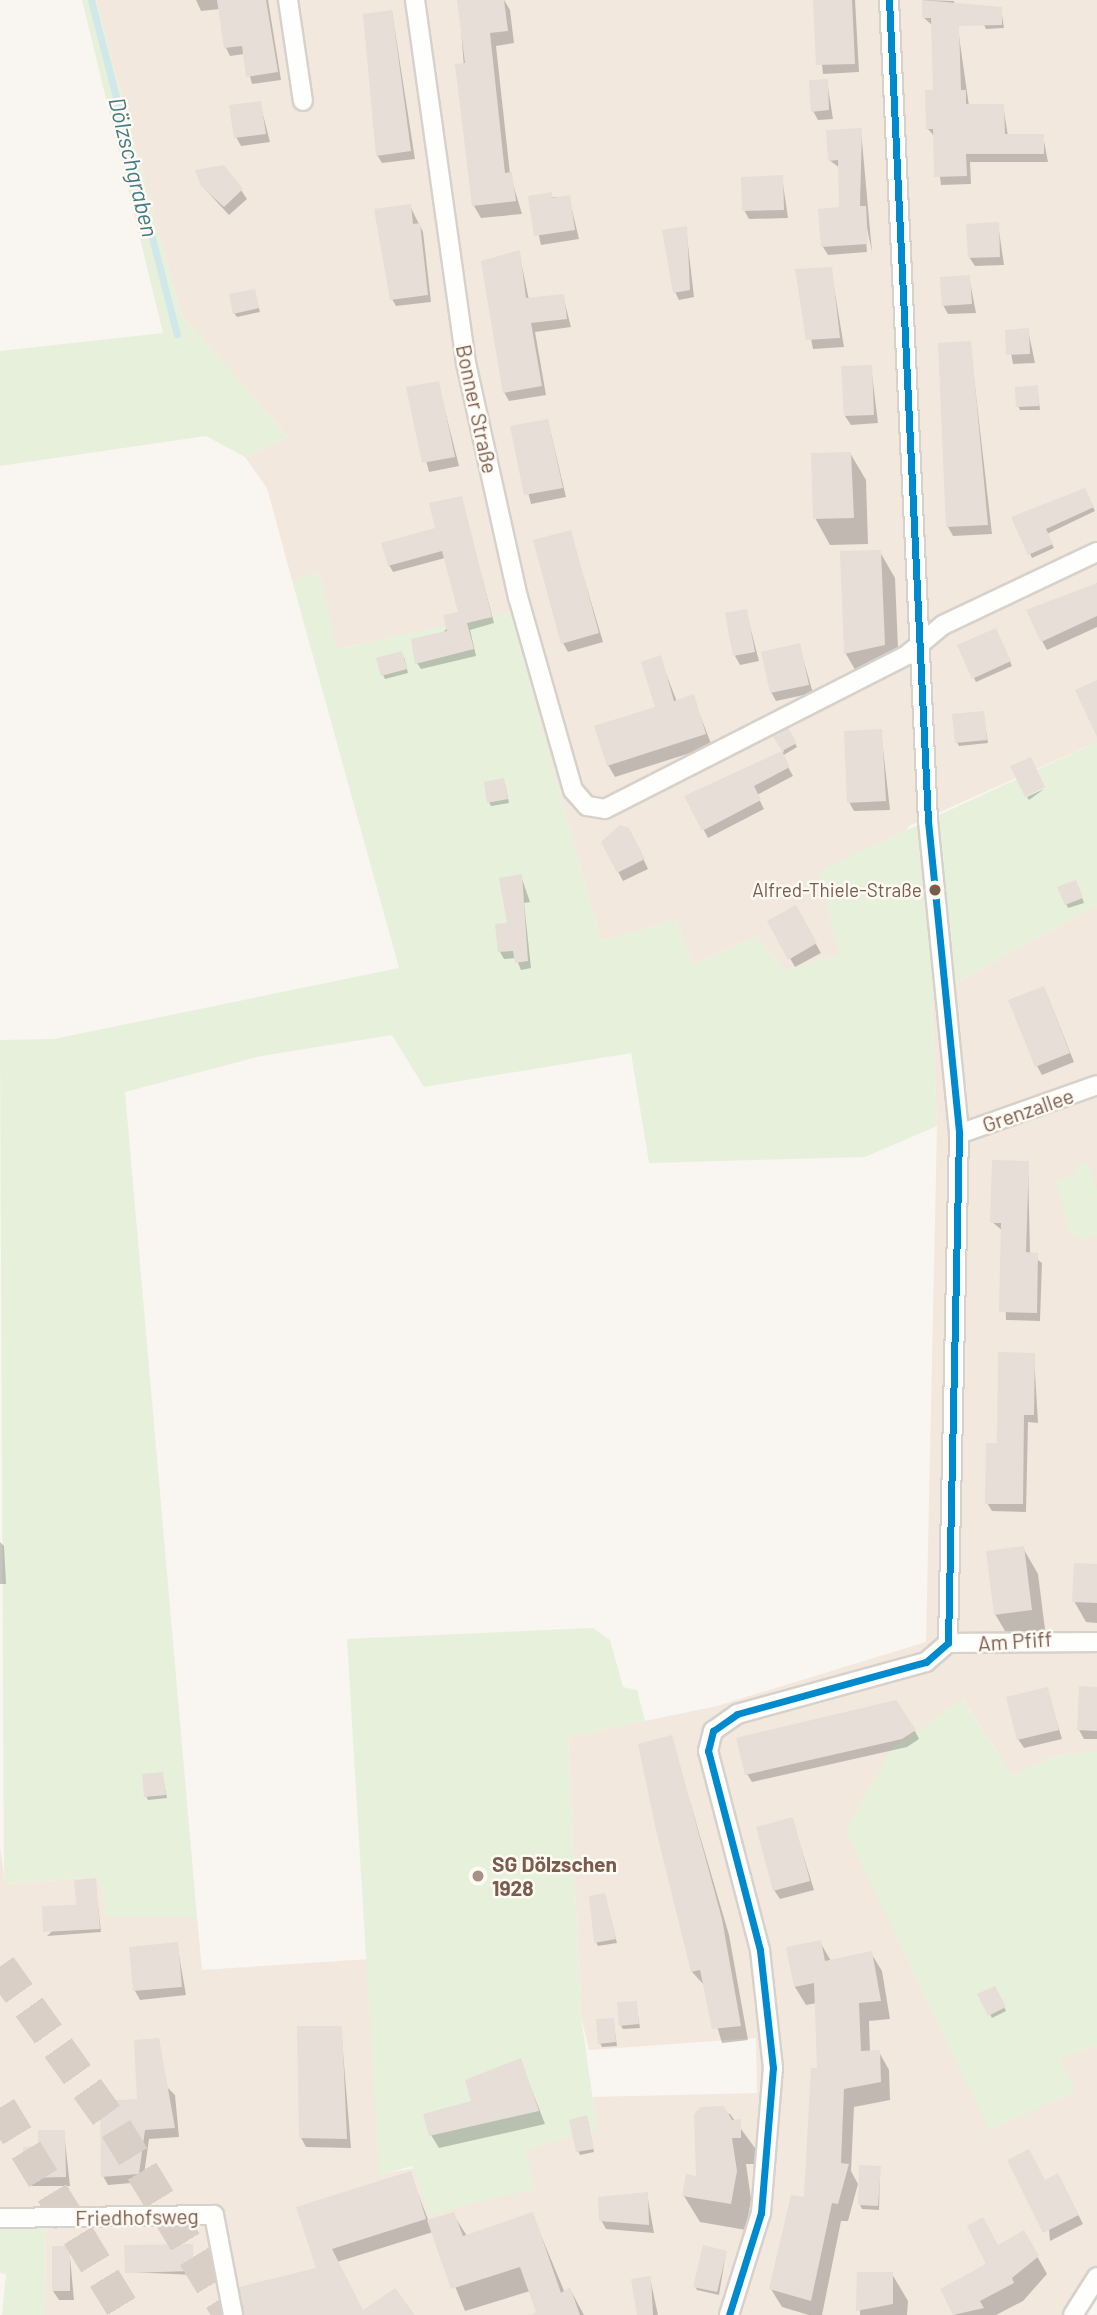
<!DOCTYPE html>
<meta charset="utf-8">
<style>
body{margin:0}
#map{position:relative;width:1097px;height:2315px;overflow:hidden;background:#f9f5f0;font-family:Barlow,sans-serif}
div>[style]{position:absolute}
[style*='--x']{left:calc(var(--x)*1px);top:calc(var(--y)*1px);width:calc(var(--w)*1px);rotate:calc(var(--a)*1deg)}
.residential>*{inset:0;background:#f2e8de}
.green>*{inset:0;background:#e7f0db}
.shadow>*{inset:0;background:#0003}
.stream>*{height:7px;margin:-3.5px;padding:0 3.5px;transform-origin:3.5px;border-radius:3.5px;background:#d0e8ea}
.building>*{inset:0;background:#e6ded7}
.highway-tunnel>*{height:33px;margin-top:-16.5px;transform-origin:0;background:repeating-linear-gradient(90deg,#d9cfc7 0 33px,transparent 0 50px)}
.roads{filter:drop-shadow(2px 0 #d7d1cb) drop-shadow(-2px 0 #d7d1cb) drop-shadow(0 2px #d7d1cb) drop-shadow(0 -2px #d7d1cb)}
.street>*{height:18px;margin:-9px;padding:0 9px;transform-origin:9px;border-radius:9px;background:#fefefd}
.bus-1>*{height:7px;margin:-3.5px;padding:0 3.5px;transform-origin:3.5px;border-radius:3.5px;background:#008ace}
.dots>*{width:19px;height:19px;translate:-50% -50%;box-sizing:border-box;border:4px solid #fffaf3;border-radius:50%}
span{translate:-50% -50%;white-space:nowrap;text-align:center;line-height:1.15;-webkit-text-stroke:5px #fffaf3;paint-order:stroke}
.bus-label{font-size:19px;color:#7a5c4d}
.right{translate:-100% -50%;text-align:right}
.street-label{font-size:21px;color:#7a5c4d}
.poi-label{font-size:21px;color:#7a5c4d;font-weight:700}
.left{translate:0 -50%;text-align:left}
.water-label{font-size:23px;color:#437c86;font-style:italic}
</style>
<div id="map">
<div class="residential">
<i style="clip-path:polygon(96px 0,1097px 0,1097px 742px,909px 826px,839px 955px,784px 970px,756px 936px,693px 965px,676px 920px,601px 941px,510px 613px,336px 649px,320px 573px,292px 580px,267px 488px,245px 457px,288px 437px,181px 315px)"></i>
<i style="clip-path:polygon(1097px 905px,1097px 1751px,1056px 1756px,1012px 1775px,963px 1700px,891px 1749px,1075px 2091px,1059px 2058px,1097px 2045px,1097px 2295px,1075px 2315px,45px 2315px,46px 2210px,0 2212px,0 1847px,5px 1884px,99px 1877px,106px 1915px,197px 1917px,202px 1970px,370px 1959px,380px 2174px,524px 2150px,596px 2129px,593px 2097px,757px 2093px,756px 2038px,589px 2050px,581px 2016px,568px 1737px,717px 1706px,926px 1642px,937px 1126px,932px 996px)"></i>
</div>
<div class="green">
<i style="clip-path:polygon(82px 0,96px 0,181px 315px,288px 437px,245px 457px,206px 436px,0 466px,0 351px,163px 333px)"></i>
<i style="clip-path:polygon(320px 573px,337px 649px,510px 612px,601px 941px,676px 920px,693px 965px,756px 936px,784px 970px,839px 955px,818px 871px,1097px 742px,1097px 905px,932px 996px,937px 1126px,865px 1157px,649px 1163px,631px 1053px,424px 1087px,392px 1035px,261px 1056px,125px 1092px,197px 1917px,117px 1917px,105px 1915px,99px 1877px,4px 1884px,0 1040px,54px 1039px,399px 968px,292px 580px)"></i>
<i style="clip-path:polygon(1087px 1162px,1097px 1190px,1097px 1235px,1081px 1241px,1068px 1231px,1056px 1180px,1078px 1174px,1076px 1165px)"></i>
<i style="clip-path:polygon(593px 1628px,610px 1640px,623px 1687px,637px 1690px,645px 1721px,568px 1737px,581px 2016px,597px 2129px,525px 2150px,535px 2188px,429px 2215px,412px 2166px,379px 2175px,347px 1639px)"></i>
<i style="clip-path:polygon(962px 1699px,1012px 1775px,1056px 1756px,1097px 1751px,1097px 2045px,1059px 2058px,1076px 2092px,989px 2130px,845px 1830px,891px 1749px)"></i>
<i style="clip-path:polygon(46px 2210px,45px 2315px,2px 2315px,6px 2274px,0 2273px,0 2212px)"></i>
</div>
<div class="shadow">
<i style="clip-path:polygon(196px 0,268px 0,281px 80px,252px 84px,244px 54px,230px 56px,226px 48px,220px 9px,201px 11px)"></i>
<i style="clip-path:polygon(459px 0,504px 0,510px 10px,514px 43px,496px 46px,510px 174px,522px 214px,481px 218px,474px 206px)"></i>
<i style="clip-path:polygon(815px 0,855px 0,859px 72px,823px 74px)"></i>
<i style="clip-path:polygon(923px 0,954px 1px,969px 106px,1003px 105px,1008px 136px,1043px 136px,1048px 162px,970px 162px,971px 184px,941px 185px,935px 137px,928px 129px,935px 92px,933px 26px,924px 18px)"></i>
<i style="clip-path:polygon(1001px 9px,1004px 28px,986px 29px,984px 25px)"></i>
<i style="clip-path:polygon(392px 12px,415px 159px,382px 163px,377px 155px)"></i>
<i style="clip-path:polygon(827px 81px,833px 119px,818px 120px,813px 111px)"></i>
<i style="clip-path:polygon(260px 103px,270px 142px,241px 146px,236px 137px)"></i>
<i style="clip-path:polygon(861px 130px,872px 252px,864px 214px,867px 252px,828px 255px,823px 247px,841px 209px,840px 168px,829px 160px)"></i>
<i style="clip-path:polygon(782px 177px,788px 218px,749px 219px,744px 210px)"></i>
<i style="clip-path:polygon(202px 186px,241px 190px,247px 199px,229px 215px)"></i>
<i style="clip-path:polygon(569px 197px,579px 239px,541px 245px,530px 198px)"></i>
<i style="clip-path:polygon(410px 206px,423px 232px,431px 302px,396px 306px,392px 299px)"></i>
<i style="clip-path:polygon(998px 224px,1004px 265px,975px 266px,969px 257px)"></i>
<i style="clip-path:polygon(686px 228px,694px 297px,679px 300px,675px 292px)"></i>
<i style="clip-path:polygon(519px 252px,529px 300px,563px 296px,571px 327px,535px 332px,546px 395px,509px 401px,504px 392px)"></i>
<i style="clip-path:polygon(831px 269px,844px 347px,813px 349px,797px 270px)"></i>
<i style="clip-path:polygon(969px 277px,976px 313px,948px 314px,943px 305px)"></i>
<i style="clip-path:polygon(254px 291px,260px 312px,237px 317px,234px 313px)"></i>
<i style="clip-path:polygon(1028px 330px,1035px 363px,1013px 364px,1007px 331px)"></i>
<i style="clip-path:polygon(970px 343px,992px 534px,953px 536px,948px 527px)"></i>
<i style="clip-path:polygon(871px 367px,878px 423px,851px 425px,845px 416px)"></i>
<i style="clip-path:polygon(438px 383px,459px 466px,429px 472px,408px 389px)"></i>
<i style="clip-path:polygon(1037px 387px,1040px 410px,1020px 410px,1018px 406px)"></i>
<i style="clip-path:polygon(548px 421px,566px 497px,531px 504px,512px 428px)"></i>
<i style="clip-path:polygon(850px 453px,866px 480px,868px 544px,830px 545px,815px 518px)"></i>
<i style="clip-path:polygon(1084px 490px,1095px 511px,1047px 534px,1054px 548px,1032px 558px,1013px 518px)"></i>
<i style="clip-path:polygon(461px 498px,494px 623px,470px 630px,476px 656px,421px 669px,417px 663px,460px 613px,445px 558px,393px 572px,389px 565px,437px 530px)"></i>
<i style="clip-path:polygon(570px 532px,603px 642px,568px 652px,563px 643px)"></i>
<i style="clip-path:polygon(880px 552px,895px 578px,899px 672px,861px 680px,846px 654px,842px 553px)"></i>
<i style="clip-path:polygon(1097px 583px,1097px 627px,1047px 650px,1042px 641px)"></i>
<i style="clip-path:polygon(746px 611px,759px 661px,740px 665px,735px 656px)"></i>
<i style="clip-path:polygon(998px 634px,1012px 666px,976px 682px,974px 678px)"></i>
<i style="clip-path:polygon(799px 645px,813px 693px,776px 701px,771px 692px)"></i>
<i style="clip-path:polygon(404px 657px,408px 673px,385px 679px,383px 675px)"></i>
<i style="clip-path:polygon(660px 658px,677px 702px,693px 697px,712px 746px,615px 777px,608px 765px,657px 708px)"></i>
<i style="clip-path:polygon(983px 713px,988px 743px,959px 746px,957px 742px)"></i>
<i style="clip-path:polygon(788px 731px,797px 747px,782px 756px,793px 776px,757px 795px,764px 809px,708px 838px,686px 796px,784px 752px,775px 737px)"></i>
<i style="clip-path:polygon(881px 731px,890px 810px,854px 811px,849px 802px)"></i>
<i style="clip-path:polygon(505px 784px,509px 803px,491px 806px,489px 802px)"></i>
<i style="clip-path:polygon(1044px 789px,1029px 800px,1027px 797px)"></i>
<i style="clip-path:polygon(634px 839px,648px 869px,623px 881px,603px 843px)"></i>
<i style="clip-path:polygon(521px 876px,530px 902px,524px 903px,531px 968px,521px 970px,516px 958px,504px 959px,500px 952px,497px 926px,509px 925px)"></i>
<i style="clip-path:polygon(1078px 886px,1084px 903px,1068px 908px,1060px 888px)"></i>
<i style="clip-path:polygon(795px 907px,821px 953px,795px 967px,769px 922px)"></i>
<i style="clip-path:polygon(1048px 997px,1074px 1062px,1042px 1075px,1037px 1066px)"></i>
<i style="clip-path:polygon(1028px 1163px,1030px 1254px,1042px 1263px,1040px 1321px,1006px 1320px,1003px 1231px,992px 1222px)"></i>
<i style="clip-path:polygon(1034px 1355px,1038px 1423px,1028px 1422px,1026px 1512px,992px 1511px,987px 1503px,999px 1445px)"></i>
<i style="clip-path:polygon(0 1542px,4px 1546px,6px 1584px,0 1584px)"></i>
<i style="clip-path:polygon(1023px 1548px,1038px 1574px,1046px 1637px,1011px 1641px,995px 1614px)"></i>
<i style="clip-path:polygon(1097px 1566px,1097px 1623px,1086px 1622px,1074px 1601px)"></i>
<i style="clip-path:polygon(1097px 1688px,1097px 1739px,1084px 1739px,1079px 1730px)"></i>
<i style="clip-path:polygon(1047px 1689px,1062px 1739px,1024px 1748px,1018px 1739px)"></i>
<i style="clip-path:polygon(915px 1731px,919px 1739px,907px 1747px,752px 1782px,747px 1774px)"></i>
<i style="clip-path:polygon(671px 1737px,729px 1935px,748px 2040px,722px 2043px,705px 1986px,692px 1972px,640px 1746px)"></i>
<i style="clip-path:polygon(162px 1774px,167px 1798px,148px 1800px,146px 1796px)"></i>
<i style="clip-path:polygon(792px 1819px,814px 1890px,780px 1899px,774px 1890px)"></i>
<i style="clip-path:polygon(95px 1880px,101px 1932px,47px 1936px,78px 1907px)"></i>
<i style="clip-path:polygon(606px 1899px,617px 1943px,598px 1946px,596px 1942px)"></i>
<i style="clip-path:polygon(820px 1942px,831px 1961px,871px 1953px,882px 1971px,890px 2019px,869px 2021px,870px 2052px,879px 2052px,889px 2070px,890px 2100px,854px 2107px,851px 2171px,858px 2184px,848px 2221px,841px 2221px,822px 2315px,809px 2315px,782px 2307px,771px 2289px,806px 2200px,819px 2069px,817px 2003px,806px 2005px,795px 1987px,788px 1948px)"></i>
<i style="clip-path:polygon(177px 1944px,186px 1995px,140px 2000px,135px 1991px)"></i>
<i style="clip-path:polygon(994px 1988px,1006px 2011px,992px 2018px,980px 1995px)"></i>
<i style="clip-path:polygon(636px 2003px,640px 2028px,623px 2029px,621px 2026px)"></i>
<i style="clip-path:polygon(613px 2019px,617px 2046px,602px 2047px,600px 2043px)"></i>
<i style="clip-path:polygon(341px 2028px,351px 2148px,306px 2147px,301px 2138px)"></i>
<i style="clip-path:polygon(158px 2040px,166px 2086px,175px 2095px,179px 2137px,149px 2139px,143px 2182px,108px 2185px,103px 2176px,139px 2101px)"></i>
<i style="clip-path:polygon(520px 2060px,545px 2124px,439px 2148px,431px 2135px)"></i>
<i style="clip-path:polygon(702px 2109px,730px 2114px,755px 2148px,756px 2164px,746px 2164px,751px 2199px,746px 2230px,700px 2222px,684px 2196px,698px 2178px)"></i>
<i style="clip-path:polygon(588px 2121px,594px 2152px,580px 2155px,578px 2151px)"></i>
<i style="clip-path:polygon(64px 2132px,70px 2186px,30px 2186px,25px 2177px,40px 2148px)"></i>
<i style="clip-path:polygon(880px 2168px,879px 2210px,862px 2209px,860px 2205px)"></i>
<i style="clip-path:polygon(410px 2173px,429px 2222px,453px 2214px,467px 2236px,532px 2214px,565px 2293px,570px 2289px,584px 2315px,539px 2315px,530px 2291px,465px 2311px,433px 2232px,337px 2262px,363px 2313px,413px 2315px,244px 2315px,318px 2269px,298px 2208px)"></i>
<i style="clip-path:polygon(1045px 2182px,1063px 2185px,1083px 2224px,1050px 2241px)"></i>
<i style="clip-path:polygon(647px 2194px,654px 2233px,606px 2229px,601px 2220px)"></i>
<i style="clip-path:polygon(1024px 2233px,1047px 2274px,1023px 2301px,996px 2315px,955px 2315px,942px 2290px,989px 2265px,998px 2247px)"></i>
<i style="clip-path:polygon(192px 2246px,195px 2275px,127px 2272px)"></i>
<i style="clip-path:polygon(69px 2247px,74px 2300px,59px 2300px,53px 2291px)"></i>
<i style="clip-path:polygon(726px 2253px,719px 2295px,697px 2290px,695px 2286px)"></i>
<i style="clip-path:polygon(859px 2273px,892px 2274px,908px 2301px,907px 2315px,860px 2315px)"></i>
<i style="clip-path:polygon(650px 2278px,658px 2315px,638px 2315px)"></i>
</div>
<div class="stream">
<i style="--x:91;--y:0;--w:345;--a:75.6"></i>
</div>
<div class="building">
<i style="clip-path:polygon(217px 0,266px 0,278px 72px,246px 77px,242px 46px,224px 48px)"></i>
<i style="clip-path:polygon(457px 0,504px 0,508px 31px,490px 33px,505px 173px,512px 172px,516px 201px,472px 206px,455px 64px,465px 63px)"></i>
<i style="clip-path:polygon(813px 0,852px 0,855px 64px,816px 65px)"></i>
<i style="clip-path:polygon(922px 0,1002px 7px,1002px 25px,959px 26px,961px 90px,966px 90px,966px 104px,1004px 104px,1005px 134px,1044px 134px,1044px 154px,966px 154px,967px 176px,934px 177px,933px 129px,926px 129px,925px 90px,933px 90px,931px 18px,922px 18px)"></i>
<i style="clip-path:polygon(392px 10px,411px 151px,376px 156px,363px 14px)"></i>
<i style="clip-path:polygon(828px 79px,829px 110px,811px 112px,809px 80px)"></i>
<i style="clip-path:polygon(261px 101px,266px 134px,234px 138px,229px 105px)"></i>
<i style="clip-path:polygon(862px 128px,860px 206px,866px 206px,868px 244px,821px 247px,818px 209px,839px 207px,838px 160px,828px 161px,826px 130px)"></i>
<i style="clip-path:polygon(224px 165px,243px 189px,224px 207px,201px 186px,195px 170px)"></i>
<i style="clip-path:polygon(783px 175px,784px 210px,742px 211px,741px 177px)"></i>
<i style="clip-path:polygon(552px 192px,552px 198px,570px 195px,575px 230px,534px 236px,528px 196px)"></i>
<i style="clip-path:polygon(411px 204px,413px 224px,420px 223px,428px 295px,390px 300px,374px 209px)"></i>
<i style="clip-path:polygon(999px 222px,1000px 257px,968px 258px,966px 224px)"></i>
<i style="clip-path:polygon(687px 226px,690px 290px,673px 293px,662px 230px)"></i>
<i style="clip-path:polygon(520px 250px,526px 298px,564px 294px,567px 319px,531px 323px,542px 386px,503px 393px,481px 261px)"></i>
<i style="clip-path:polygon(832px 267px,840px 338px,806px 340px,795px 269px)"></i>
<i style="clip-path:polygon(970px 275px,972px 304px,942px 306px,940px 277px)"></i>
<i style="clip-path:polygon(255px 289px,259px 308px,233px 314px,229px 294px)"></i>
<i style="clip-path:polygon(1029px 328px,1030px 354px,1006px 355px,1005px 330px)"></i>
<i style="clip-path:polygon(971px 341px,988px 525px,946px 527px,938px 343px)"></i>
<i style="clip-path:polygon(872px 365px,874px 415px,844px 416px,841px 366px)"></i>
<i style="clip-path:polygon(439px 381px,455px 457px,422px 463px,406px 387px)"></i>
<i style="clip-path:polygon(1038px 385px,1039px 406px,1016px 407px,1015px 387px)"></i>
<i style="clip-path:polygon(548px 419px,563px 488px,524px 495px,510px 426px)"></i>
<i style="clip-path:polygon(851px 452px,854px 518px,813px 519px,811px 453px)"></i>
<i style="clip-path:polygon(1085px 488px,1094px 507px,1046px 529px,1053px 544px,1028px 555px,1011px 517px)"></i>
<i style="clip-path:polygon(462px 496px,492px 617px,467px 623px,474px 649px,415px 664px,411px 639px,447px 631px,443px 615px,458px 612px,442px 551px,388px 566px,381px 543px,435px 528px,429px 503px)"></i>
<i style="clip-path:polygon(571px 530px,599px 633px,561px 644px,533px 540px)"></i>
<i style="clip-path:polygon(881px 550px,885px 645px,844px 654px,840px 551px)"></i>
<i style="clip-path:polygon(1097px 583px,1097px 616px,1041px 642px,1026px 610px)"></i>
<i style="clip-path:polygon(747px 609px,755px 652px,733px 656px,725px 613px)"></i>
<i style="clip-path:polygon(996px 628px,1011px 661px,972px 679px,957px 645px)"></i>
<i style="clip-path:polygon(800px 643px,809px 685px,770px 693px,761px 652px)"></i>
<i style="clip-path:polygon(402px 651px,407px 669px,381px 676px,376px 658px)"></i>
<i style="clip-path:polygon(661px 655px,674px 701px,694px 694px,706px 734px,607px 766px,594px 726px,655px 707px,641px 662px)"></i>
<i style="clip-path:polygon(1097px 680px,1097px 737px,1075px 690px)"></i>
<i style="clip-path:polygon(984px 711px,987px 740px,955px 743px,952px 714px)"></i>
<i style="clip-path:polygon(788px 728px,797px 743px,782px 751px,773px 737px)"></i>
<i style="clip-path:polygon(882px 729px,886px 801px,847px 803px,844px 731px)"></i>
<i style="clip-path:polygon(782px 751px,790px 767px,754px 786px,761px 800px,702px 831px,684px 796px)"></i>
<i style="clip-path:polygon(1031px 757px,1045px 787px,1025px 797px,1010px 766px)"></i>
<i style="clip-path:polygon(504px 778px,508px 799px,487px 803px,484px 782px)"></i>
<i style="clip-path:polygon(620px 825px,629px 828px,645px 859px,617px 873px,601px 842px)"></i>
<i style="clip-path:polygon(522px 874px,528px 961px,515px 963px,513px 951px,498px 952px,495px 924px,507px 923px,499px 878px)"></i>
<i style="clip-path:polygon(1076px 880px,1083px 898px,1065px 905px,1057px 887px)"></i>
<i style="clip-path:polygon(796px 905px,817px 943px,788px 960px,767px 921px)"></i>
<i style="clip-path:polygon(1044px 986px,1070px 1053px,1035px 1067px,1008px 1000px)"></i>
<i style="clip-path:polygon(992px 1160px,1029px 1161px,1026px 1252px,1038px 1253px,1037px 1313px,999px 1312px,1001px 1223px,990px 1223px)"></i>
<i style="clip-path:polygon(998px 1352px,1035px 1353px,1034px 1415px,1024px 1415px,1023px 1504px,985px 1504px,986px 1443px,997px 1443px)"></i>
<i style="clip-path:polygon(1024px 1546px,1032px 1610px,994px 1615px,986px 1551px)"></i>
<i style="clip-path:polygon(1074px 1563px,1097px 1564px,1097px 1603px,1072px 1602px)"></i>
<i style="clip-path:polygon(1079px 1686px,1097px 1687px,1097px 1731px,1077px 1730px)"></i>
<i style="clip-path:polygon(1048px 1687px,1059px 1730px,1017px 1740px,1006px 1697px)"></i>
<i style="clip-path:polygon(896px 1700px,916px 1730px,902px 1739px,745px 1775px,736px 1738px)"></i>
<i style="clip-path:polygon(672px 1735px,722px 1919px,741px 2026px,712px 2029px,700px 1970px,691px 1972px,656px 1830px,638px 1744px)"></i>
<i style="clip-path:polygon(163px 1772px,166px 1795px,144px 1797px,142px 1774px)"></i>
<i style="clip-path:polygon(793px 1817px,810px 1881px,773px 1891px,756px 1827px)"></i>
<i style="clip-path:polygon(96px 1878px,100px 1929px,43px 1932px,42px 1906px,76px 1905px,74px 1880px)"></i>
<i style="clip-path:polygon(605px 1893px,616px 1939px,594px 1943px,589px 1896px)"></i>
<i style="clip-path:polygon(821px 1940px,825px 1961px,872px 1951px,881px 2001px,859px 2003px,861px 2051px,880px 2050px,881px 2082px,844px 2089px,841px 2163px,849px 2164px,838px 2204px,832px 2203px,811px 2301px,769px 2289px,791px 2195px,804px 2197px,811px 2068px,817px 2068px,814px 1983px,794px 1987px,786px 1947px)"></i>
<i style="clip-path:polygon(178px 1942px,182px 1987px,133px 1991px,129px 1947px)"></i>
<i style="clip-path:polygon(995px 1986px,1006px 2007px,988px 2016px,977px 1994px)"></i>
<i style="clip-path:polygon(637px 2001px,639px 2024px,619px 2026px,617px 2002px)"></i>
<i style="clip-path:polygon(614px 2018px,616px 2042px,598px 2044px,596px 2019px)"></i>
<i style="clip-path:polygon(297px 2026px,342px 2026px,347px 2139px,299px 2138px)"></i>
<i style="clip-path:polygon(159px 2038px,175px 2128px,145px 2130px,139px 2174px,101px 2177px,100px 2101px,137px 2099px,134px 2040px)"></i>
<i style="clip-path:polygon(521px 2058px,539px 2111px,429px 2136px,423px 2114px,471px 2101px,465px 2080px)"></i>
<i style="clip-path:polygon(724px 2106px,732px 2120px,741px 2119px,741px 2138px,732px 2138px,737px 2171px,731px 2204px,682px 2196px,686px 2174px,696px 2176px,694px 2114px,701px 2107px)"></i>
<i style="clip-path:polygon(587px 2115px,594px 2149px,576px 2152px,569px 2120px)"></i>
<i style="clip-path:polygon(38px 2130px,65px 2130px,66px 2177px,23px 2178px,23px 2147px,38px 2146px)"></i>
<i style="clip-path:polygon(1029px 2149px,1045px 2180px,1058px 2173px,1079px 2215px,1043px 2233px,1007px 2160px)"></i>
<i style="clip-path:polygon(859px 2165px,881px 2166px,878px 2206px,858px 2205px)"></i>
<i style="clip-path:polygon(411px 2171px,426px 2219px,332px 2249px,363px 2310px,395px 2288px,415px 2315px,244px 2315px,239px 2287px,316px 2268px,296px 2207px)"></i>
<i style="clip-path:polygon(648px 2192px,649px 2225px,599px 2221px,598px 2197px)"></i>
<i style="clip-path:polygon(454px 2212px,463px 2236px,533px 2212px,561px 2293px,570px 2287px,580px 2315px,531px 2315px,536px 2312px,520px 2267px,451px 2289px,427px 2220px)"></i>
<i style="clip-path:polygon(983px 2217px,998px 2245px,1024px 2230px,1039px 2256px,1012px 2278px,1014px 2283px,980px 2301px,984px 2308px,953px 2315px,940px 2289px,986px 2264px,967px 2226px)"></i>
<i style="clip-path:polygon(193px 2244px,194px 2271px,125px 2273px,124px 2245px)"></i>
<i style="clip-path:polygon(703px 2245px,727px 2251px,717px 2292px,693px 2287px)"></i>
<i style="clip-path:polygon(52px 2246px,70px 2246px,70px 2291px,52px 2291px)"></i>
<i style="clip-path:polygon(857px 2272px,893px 2272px,893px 2304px,856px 2311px)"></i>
<i style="clip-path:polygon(651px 2276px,653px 2315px,637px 2315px,631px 2279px)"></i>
</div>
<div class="highway-tunnel">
<i style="--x:0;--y:1966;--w:199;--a:54.4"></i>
<i style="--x:116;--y:2128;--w:219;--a:58.6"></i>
<i style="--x:0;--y:2107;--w:244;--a:58.6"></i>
</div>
<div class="roads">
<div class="street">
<i style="--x:288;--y:0;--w:102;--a:81.6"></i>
<i style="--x:415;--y:0;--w:367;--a:82"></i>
<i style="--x:466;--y:363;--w:240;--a:77.5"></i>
<i style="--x:518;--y:597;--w:201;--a:74.1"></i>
<i style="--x:573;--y:790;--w:21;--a:49"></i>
<i style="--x:587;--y:806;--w:18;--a:9"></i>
<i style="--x:605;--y:809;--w:339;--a:-27"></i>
<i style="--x:907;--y:655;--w:47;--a:-39.8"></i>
<i style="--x:943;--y:625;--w:170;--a:-25.4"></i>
<i style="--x:889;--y:0;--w:822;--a:87.28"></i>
<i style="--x:928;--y:821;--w:315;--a:84.3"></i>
<i style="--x:959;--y:1134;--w:509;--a:91.24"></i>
<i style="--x:959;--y:1134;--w:146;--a:-19.5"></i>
<i style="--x:0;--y:2218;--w:214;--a:-0.8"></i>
<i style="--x:214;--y:2215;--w:102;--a:79.2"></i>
<i style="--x:729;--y:2315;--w:107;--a:-72.6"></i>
<i style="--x:761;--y:2213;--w:145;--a:-85.3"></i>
<i style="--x:773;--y:2068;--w:119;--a:-96.3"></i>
<i style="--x:760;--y:1950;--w:206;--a:-104.6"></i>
<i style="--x:708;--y:1751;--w:21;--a:-76"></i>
<i style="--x:713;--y:1731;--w:29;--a:-35"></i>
<i style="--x:737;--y:1714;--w:196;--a:-15.4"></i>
<i style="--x:926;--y:1662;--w:29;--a:-41"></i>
<i style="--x:948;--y:1643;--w:149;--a:-0.4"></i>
<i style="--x:1073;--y:2315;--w:45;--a:-57.7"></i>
</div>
</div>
<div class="bus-1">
<i style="--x:889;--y:0;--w:822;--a:87.28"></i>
<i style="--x:928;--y:821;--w:315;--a:84.3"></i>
<i style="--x:959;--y:1134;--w:509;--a:91.24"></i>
<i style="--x:729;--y:2315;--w:107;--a:-72.6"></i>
<i style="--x:761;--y:2213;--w:145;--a:-85.3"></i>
<i style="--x:773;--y:2068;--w:119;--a:-96.3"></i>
<i style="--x:760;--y:1950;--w:206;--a:-104.6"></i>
<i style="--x:708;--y:1751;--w:21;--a:-76"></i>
<i style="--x:713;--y:1731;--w:29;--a:-35"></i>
<i style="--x:737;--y:1714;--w:196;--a:-15.4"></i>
<i style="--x:926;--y:1662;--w:29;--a:-41"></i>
</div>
<div class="dots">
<i style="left:935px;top:890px;background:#7a5c4d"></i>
<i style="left:478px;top:1876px;background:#a69286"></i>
</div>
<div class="bus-label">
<span class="right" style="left:922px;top:890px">Alfred-Thiele-Straße</span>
</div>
<div class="street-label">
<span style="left:477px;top:409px;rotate:78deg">Bonner Straße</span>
<span style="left:1028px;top:1110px;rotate:-19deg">Grenzallee</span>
<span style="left:1015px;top:1641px;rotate:-4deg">Am Pfiff</span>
<span style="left:137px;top:2217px;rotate:-1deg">Friedhofsweg</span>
</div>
<div class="poi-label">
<span class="left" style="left:492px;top:1876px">SG Dölzschen<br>1928</span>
</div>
<div class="water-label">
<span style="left:134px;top:167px;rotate:76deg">Dölzschgraben</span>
</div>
</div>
